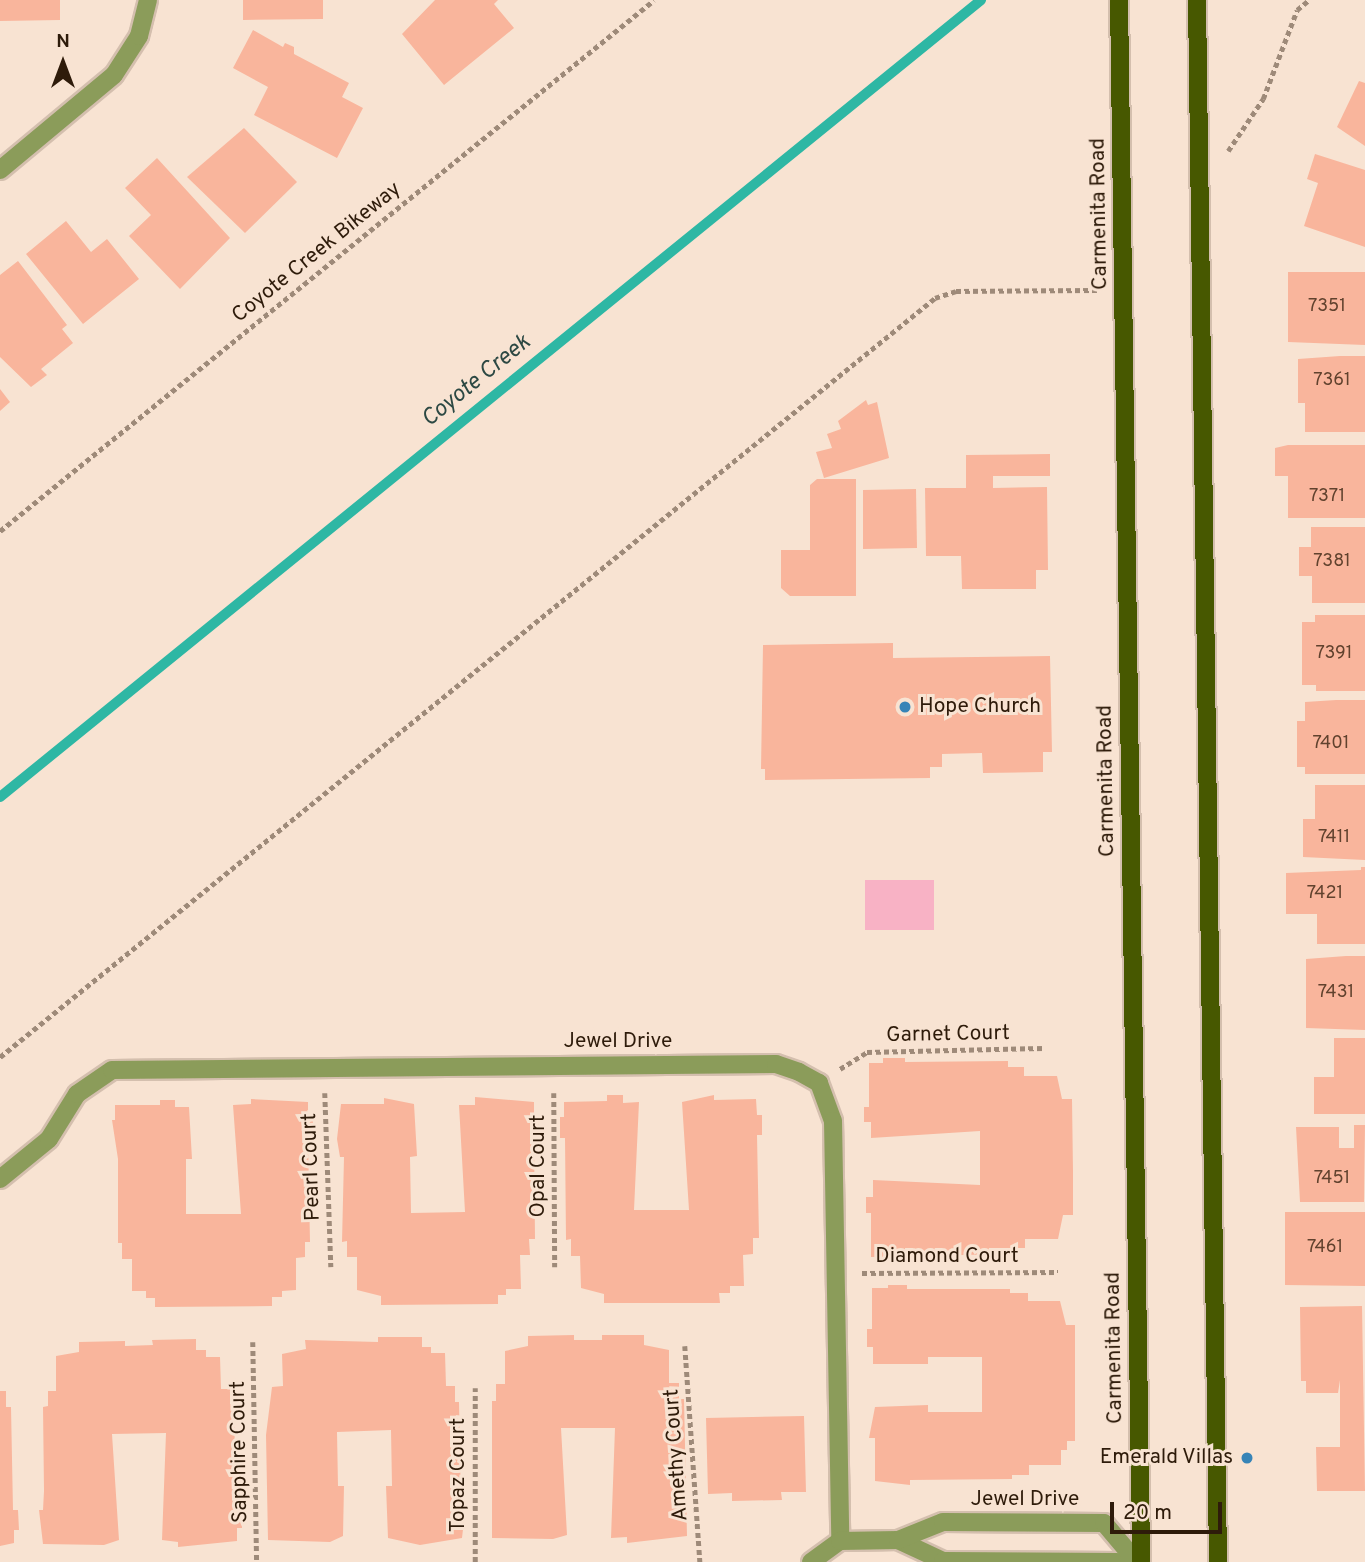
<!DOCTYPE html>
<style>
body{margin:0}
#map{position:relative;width:1365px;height:1562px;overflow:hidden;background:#f8e3d2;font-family:Overpass,sans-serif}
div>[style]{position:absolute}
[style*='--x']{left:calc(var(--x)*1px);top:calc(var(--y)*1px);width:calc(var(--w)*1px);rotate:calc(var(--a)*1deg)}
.green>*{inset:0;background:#f8b2c5}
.stream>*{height:10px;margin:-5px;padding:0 5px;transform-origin:5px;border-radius:5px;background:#2eb7a4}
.building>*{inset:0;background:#f9b59c}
.path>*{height:4.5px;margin-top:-2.25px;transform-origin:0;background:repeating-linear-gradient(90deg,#9e8a79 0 5px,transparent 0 8.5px)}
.roads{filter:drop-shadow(2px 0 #d4bfae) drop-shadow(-2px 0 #d4bfae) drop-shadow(0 2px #d4bfae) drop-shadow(0 -2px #d4bfae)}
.minor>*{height:18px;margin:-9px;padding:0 9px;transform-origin:9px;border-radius:9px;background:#8b9c5a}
.major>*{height:18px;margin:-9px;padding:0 9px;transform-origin:9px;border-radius:9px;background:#475800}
.dots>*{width:19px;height:19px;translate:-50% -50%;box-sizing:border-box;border:4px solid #f8e3d2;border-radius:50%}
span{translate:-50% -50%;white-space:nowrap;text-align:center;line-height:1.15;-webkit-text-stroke:6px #f8e3d2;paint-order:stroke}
.number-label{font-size:18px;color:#61422e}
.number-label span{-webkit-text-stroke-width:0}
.street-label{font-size:21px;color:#2e1b0a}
.poi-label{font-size:21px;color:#2e1b0a}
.left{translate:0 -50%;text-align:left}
.right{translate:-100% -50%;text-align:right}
.water-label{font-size:23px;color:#2c4843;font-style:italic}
.north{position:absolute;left:28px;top:28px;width:70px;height:70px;-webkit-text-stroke:5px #f8e3d2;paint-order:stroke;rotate:0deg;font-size:19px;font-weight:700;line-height:28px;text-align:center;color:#2e1b0a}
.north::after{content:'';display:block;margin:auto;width:24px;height:32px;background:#2e1b0a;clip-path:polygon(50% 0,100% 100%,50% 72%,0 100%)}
.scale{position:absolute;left:1110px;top:1502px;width:112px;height:32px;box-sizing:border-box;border:4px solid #2e1b0a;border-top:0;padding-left:9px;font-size:21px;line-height:24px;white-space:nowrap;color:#2e1b0a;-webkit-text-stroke:5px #f8e3d2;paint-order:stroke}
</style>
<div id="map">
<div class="green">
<i style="clip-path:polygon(865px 880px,934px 880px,934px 930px,865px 930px)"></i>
</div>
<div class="stream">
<i style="--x:0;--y:797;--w:1264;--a:-39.09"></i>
</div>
<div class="building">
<i style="clip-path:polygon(0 0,60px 0,60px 20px,0 21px)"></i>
<i style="clip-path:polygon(243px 0,323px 0,323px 19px,243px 20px)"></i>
<i style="clip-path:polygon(435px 0,498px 0,494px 4px,514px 28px,444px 85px,402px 34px)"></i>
<i style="clip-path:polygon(253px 30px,283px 47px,285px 43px,294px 47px,294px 54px,349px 83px,342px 97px,363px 108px,337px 158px,254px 115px,268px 87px,233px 68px)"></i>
<i style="clip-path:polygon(1359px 81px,1365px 83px,1365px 146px,1337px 127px)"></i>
<i style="clip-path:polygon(244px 128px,297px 182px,245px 233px,187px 177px)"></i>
<i style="clip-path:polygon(1315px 154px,1365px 170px,1365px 247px,1304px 226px,1318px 183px,1307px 179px)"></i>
<i style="clip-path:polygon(157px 158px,230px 238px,180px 289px,129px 236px,151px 215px,125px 188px)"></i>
<i style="clip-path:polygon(66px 221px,91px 252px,107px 239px,139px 279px,83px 324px,26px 254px)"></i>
<i style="clip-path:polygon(18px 261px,67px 325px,62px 329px,73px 343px,41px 369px,47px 375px,31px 387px,0 357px,0 275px)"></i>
<i style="clip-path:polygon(1288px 272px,1365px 272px,1365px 345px,1288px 342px)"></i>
<i style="clip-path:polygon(1340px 356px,1365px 356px,1365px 432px,1305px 432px,1305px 403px,1298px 403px,1298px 359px)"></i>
<i style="clip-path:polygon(0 389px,10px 402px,0 411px)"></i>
<i style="clip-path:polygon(866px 400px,868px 405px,877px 402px,889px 458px,824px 478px,816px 452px,832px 448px,827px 434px,841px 429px,838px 421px)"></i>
<i style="clip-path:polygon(1288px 445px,1365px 445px,1365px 518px,1288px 518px,1288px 476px,1275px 476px,1275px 448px)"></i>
<i style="clip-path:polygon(1050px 454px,1050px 476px,993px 476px,993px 488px,1047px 487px,1048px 570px,1036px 570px,1036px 589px,962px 589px,961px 556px,926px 556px,925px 488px,966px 488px,966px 455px)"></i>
<i style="clip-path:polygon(817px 479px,856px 479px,856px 596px,790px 596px,781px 588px,781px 550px,810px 550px,810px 485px)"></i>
<i style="clip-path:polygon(916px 489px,917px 548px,863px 549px,863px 490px)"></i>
<i style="clip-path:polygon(1311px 527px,1365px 527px,1365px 603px,1312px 603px,1312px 576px,1299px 576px,1299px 547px,1311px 547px)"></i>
<i style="clip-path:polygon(1315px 615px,1365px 615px,1365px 691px,1316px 691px,1316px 685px,1302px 685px,1302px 622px,1315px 622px)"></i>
<i style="clip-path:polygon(893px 643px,893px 658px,1050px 656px,1052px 752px,1043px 752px,1043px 772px,983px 773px,982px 753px,942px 754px,942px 767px,930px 767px,930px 778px,765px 780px,765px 769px,761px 769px,763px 645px)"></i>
<i style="clip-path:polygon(1336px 700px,1365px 700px,1365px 774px,1305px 774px,1305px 767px,1297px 767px,1297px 721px,1305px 721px,1305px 702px)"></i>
<i style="clip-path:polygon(1315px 785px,1365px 785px,1365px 860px,1303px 857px,1303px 819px,1315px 819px)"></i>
<i style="clip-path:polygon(1361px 867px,1365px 867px,1365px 944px,1317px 944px,1317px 914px,1286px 914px,1286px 873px,1361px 870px)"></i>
<i style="clip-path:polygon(1346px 956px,1365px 956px,1365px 1030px,1306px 1028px,1306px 959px)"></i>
<i style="clip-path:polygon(1334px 1038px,1365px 1038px,1365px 1114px,1314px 1114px,1314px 1077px,1334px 1077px)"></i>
<i style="clip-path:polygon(883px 1058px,905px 1058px,905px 1062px,1008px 1061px,1008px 1067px,1024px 1067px,1024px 1076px,1057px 1076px,1062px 1099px,1072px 1099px,1073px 1172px,1073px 1215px,1063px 1215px,1058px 1239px,1025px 1239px,1025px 1248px,1009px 1248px,1009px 1254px,871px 1257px,871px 1213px,866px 1213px,866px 1197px,873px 1197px,873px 1180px,980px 1185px,980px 1131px,871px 1138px,871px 1122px,864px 1122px,864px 1107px,869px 1107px,869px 1063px,883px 1063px)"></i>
<i style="clip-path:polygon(607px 1095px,623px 1095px,623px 1103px,639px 1102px,634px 1210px,689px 1210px,682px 1102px,714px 1095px,714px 1100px,756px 1099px,757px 1115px,762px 1115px,762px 1135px,757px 1135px,759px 1238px,753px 1238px,753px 1254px,743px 1255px,744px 1286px,730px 1286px,730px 1293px,719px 1293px,720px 1303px,604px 1303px,604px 1294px,581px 1288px,580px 1256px,571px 1256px,571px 1239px,566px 1240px,565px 1138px,560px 1138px,560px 1117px,564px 1117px,564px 1102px,607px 1101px)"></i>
<i style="clip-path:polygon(475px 1097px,534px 1102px,534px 1117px,538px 1117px,539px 1137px,534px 1138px,535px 1239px,529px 1239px,530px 1255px,520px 1255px,521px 1289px,506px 1289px,506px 1295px,498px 1295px,498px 1304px,381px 1305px,381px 1296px,357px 1290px,357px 1257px,347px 1257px,347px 1241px,342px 1242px,344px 1157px,340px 1157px,337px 1139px,341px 1104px,384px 1104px,384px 1098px,414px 1104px,417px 1156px,410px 1157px,411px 1213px,465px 1212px,459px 1105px,475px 1105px)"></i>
<i style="clip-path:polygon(251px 1099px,308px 1102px,308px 1119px,313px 1119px,313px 1139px,308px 1139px,310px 1242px,305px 1242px,305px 1257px,296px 1258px,296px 1290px,282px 1291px,282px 1297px,272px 1297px,272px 1306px,155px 1307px,155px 1298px,146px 1298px,146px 1291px,132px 1291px,132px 1259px,122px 1259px,122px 1243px,118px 1243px,118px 1159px,112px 1120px,115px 1120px,115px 1105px,160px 1105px,160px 1100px,175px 1100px,175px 1107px,189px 1107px,192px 1159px,186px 1159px,186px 1214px,241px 1214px,233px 1105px,251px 1104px)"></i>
<i style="clip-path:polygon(1354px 1125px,1365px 1125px,1364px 1202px,1300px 1202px,1296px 1127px,1339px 1127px,1339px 1148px,1354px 1148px)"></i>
<i style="clip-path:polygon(1285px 1212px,1365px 1212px,1365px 1286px,1285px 1285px)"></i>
<i style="clip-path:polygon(888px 1285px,907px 1285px,907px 1289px,1010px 1289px,1010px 1293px,1028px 1293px,1028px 1301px,1060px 1301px,1066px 1325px,1075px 1325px,1075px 1441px,1067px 1441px,1067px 1450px,1061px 1450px,1061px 1465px,1029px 1465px,1029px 1475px,1012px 1475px,1012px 1479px,910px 1480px,910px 1485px,875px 1481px,875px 1438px,869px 1438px,875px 1407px,928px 1405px,928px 1412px,982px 1412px,982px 1357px,928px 1357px,928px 1364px,873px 1364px,873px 1347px,867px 1347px,867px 1329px,872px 1329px,872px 1288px,888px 1288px)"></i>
<i style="clip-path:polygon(1362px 1306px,1365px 1491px,1317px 1491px,1316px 1447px,1340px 1447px,1340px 1380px,1338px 1393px,1306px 1393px,1306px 1381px,1301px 1381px,1300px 1307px)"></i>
<i style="clip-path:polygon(574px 1335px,574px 1340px,602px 1340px,602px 1335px,644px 1335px,644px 1345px,669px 1350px,669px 1383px,679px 1383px,679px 1399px,684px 1399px,687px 1536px,627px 1543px,627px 1537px,611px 1538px,615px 1428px,561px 1428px,567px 1535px,553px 1539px,492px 1538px,492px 1401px,496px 1401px,496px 1384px,505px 1384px,505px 1351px,528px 1346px,528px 1336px)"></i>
<i style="clip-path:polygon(378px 1337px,422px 1337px,422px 1347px,431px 1347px,431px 1353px,445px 1353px,446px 1386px,455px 1386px,455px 1402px,459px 1402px,461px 1505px,466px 1504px,462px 1538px,420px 1545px,388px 1538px,386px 1486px,392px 1486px,391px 1430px,337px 1432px,338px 1486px,344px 1486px,343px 1536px,330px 1542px,268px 1540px,266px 1435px,272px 1387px,283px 1386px,282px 1354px,306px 1349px,305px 1340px,378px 1342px)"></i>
<i style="clip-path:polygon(196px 1339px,196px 1350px,206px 1350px,206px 1357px,220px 1357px,221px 1389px,230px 1389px,230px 1404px,234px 1404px,236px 1507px,241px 1507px,242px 1528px,237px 1528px,237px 1541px,178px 1547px,178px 1542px,162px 1540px,166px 1433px,112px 1434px,119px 1540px,104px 1545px,43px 1544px,39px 1510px,43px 1510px,44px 1491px,43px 1407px,48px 1406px,48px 1391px,56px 1391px,56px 1356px,79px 1352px,79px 1342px,125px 1341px,125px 1346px,153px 1345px,152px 1340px)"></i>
<i style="clip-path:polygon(0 1391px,6px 1391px,6px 1407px,11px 1407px,13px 1510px,18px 1510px,19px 1530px,14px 1530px,14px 1543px,0 1546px)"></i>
<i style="clip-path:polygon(804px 1416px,806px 1492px,781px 1492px,782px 1500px,732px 1501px,732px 1493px,708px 1494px,706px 1418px)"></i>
</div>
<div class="path">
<i style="--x:1228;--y:151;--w:63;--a:-56.1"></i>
<i style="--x:1263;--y:99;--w:95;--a:-69.1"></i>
<i style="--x:1297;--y:10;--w:16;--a:-40"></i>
<i style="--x:0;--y:531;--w:842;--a:-39.07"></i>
<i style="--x:0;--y:1057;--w:1204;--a:-39.07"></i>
<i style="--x:935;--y:298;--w:22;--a:-18"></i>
<i style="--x:956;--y:291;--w:141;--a:-0.4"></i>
<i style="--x:840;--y:1069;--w:32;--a:-32"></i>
<i style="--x:867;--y:1052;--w:178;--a:-1.3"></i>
<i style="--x:325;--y:1093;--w:174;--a:88"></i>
<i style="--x:554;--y:1093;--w:174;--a:89.7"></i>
<i style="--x:862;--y:1273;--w:196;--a:-0.3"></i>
<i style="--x:253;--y:1342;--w:220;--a:89"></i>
<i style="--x:685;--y:1346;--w:217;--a:86"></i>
<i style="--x:475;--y:1562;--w:174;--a:-90"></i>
</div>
<div class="roads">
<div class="minor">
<i style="--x:0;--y:170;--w:148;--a:-39.8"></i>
<i style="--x:114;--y:75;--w:46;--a:-57.3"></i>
<i style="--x:139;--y:36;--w:37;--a:-76"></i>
<i style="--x:0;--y:1179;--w:63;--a:-39.2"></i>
<i style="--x:49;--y:1139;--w:53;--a:-58.1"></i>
<i style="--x:77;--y:1094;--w:42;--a:-34.4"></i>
<i style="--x:112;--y:1070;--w:664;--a:-0.52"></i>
<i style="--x:776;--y:1064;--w:24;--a:19"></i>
<i style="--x:799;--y:1072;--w:23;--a:29"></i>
<i style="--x:819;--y:1083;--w:40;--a:69.8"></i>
<i style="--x:833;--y:1121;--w:420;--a:89"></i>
<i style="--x:898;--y:1540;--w:50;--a:25"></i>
<i style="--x:943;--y:1561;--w:174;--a:0.3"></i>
<i style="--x:811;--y:1562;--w:36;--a:-36"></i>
<i style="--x:840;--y:1541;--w:58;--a:-1"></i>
<i style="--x:898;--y:1540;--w:48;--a:-21.8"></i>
<i style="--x:943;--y:1522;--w:161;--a:0.4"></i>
<i style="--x:1104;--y:1523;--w:51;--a:49.8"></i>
</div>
<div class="major">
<i style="--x:1119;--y:0;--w:1562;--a:89.19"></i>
<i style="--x:1197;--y:0;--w:1562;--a:89.23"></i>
</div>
</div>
<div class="dots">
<i style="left:905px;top:707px;background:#3784b7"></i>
<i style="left:1247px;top:1458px;background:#3784b7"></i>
</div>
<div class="number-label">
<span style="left:1327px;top:307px">7351</span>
<span style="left:1332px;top:381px">7361</span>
<span style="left:1327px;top:497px">7371</span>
<span style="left:1332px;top:562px">7381</span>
<span style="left:1334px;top:654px">7391</span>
<span style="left:1331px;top:744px">7401</span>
<span style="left:1334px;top:838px">7411</span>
<span style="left:1325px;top:894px">7421</span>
<span style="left:1336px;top:993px">7431</span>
<span style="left:1332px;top:1179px">7451</span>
<span style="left:1325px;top:1248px">7461</span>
</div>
<div class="street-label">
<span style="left:1100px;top:214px;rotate:-91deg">Carmenita Road</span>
<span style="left:317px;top:253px;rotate:-39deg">Coyote Creek Bikeway</span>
<span style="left:1107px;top:781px;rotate:-91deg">Carmenita Road</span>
<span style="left:948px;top:1035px;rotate:-1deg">Garnet Court</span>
<span style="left:618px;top:1042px">Jewel Drive</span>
<span style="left:539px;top:1166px;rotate:-90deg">Opal Court</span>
<span style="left:312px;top:1167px;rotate:-92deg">Pearl Court</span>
<span style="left:947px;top:1257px">Diamond Court</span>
<span style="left:1115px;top:1348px;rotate:-91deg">Carmenita Road</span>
<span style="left:240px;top:1452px;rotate:-91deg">Sapphire Court</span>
<span style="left:677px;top:1455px;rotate:-94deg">Amethy Court</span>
<span style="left:459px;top:1475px;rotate:-90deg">Topaz Court</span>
<span style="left:1025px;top:1500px">Jewel Drive</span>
</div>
<div class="poi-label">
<span class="left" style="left:919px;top:707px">Hope Church</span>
<span class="right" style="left:1233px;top:1458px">Emerald Villas</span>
</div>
<div class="water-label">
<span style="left:477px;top:382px;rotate:-39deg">Coyote Creek</span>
</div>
<div class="north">N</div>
<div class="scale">20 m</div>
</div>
